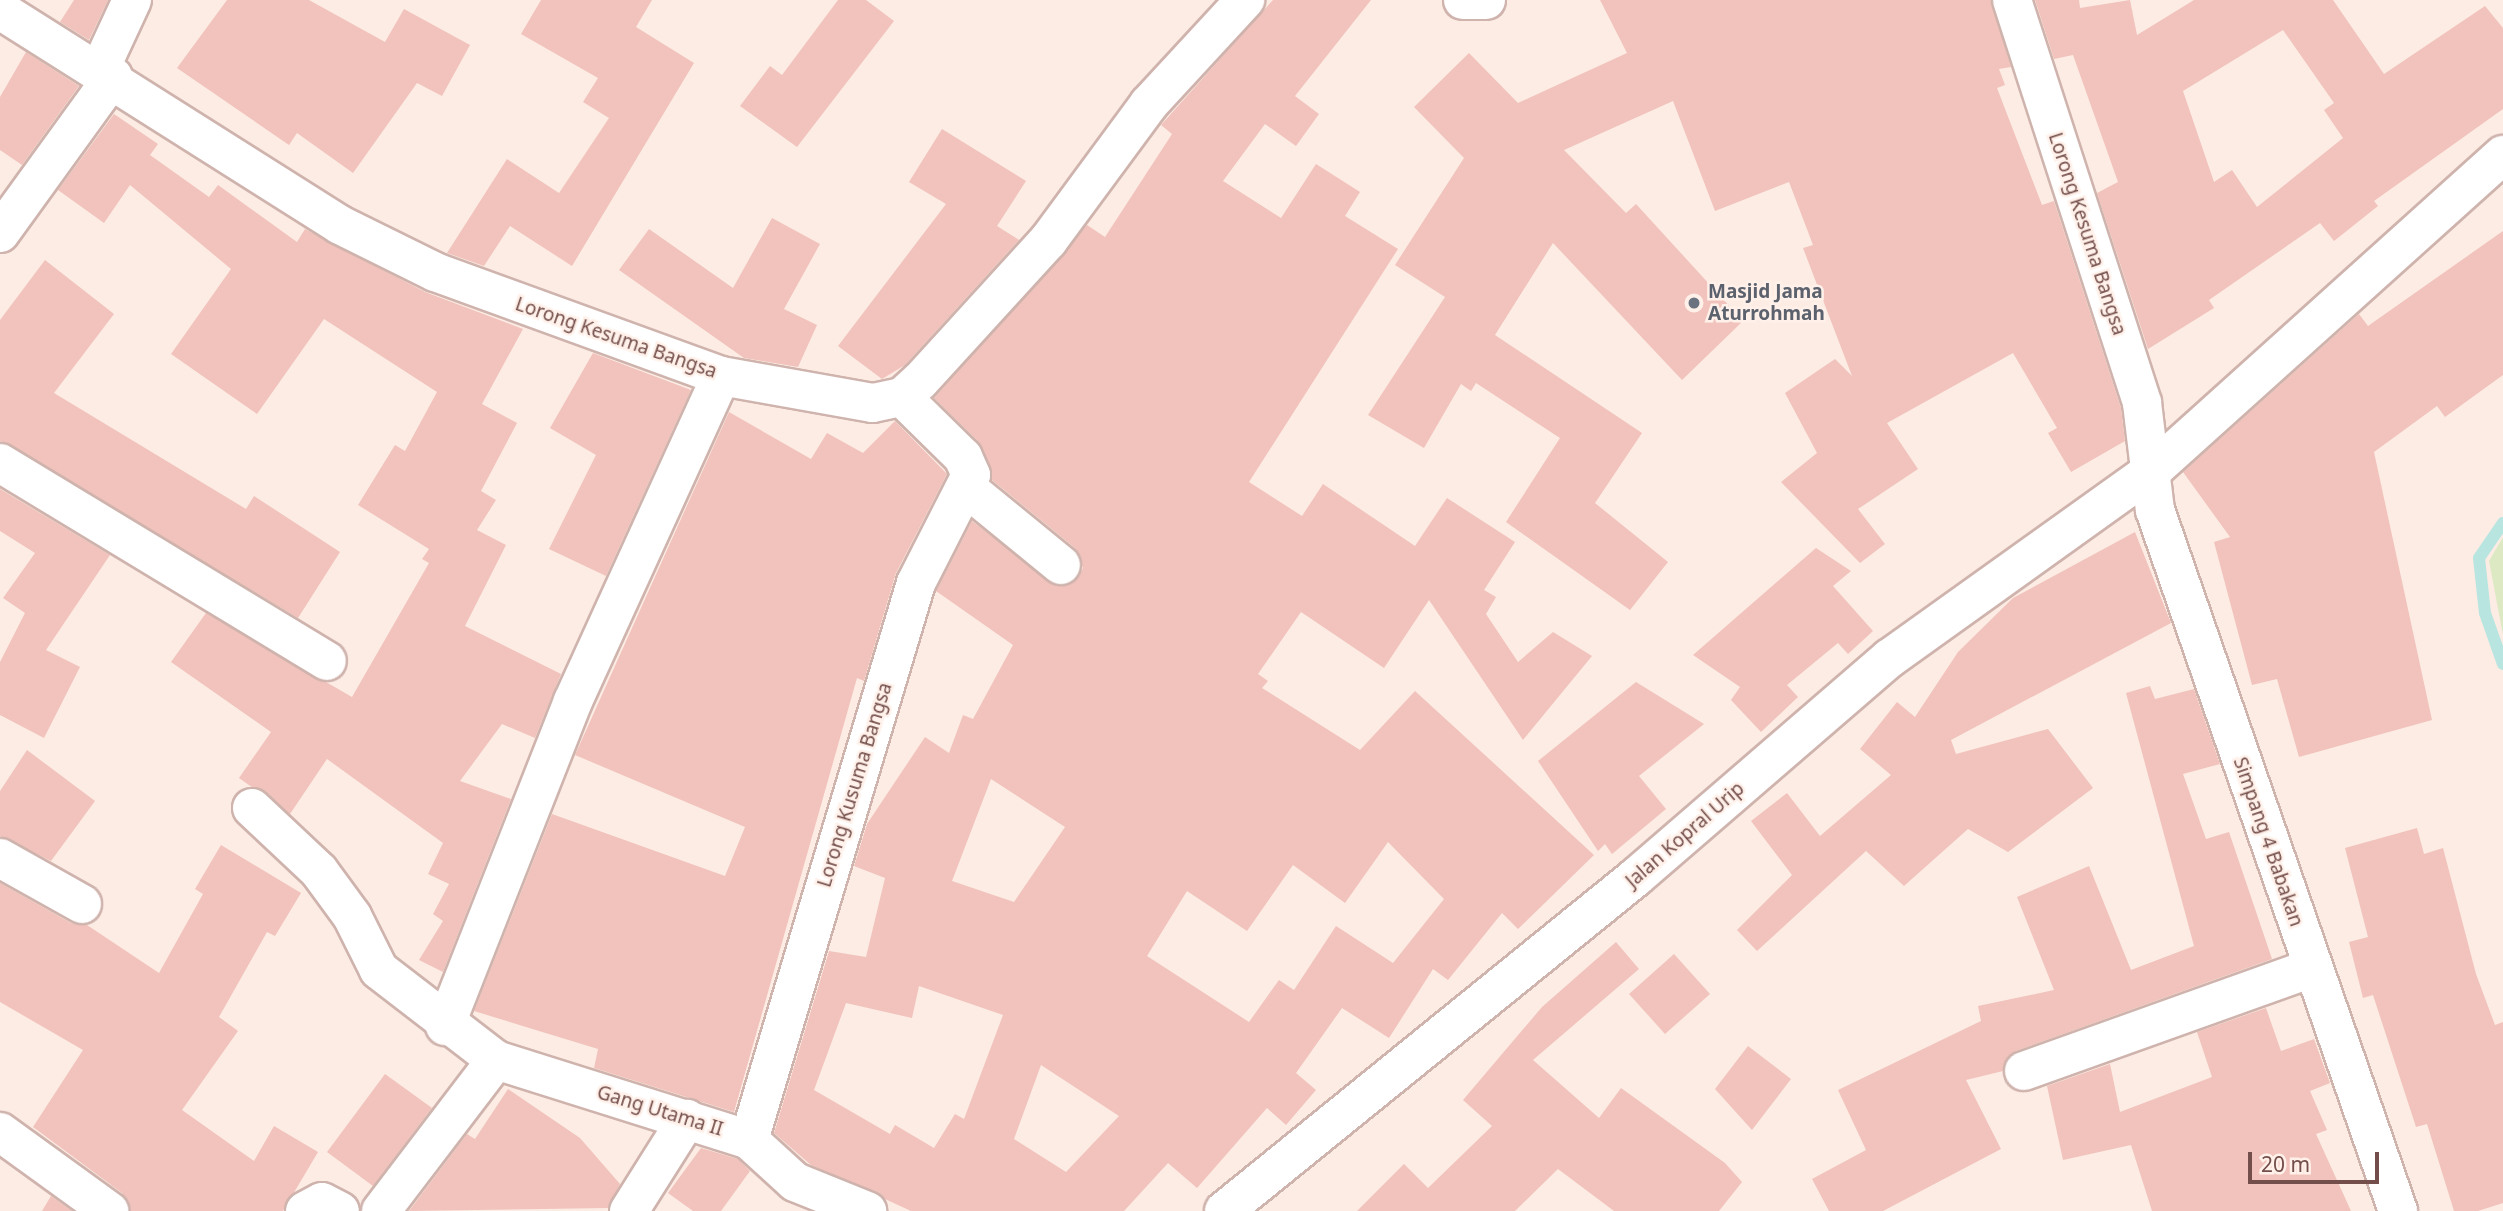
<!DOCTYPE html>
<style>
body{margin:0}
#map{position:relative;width:2503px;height:1211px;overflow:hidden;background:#fcece4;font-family:"Noto Sans",sans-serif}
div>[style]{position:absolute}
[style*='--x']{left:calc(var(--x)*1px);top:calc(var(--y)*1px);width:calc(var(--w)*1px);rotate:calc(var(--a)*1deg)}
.green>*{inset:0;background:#dde9c3}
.stream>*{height:12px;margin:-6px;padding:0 6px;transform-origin:6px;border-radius:6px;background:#b9e5e0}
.building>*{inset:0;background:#f1c3bc}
.roads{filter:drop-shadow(2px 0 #cfb3ad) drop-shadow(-2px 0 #cfb3ad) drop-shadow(0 2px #cfb3ad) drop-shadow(0 -2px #cfb3ad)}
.minor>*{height:38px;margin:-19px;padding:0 19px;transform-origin:19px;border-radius:19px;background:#fff}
.dots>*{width:19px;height:19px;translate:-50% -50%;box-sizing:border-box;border:4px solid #fff1ea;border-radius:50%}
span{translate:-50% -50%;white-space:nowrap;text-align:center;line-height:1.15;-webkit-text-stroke:5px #fff1ea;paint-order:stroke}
.street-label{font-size:19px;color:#744e4a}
.worship-label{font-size:19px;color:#5b616d;font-weight:700}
.left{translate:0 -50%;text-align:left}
.scale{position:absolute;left:2248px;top:1152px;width:131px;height:32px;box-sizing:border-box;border:4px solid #744e4a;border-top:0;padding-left:9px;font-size:21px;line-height:24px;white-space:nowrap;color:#744e4a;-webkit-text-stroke:5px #fff1ea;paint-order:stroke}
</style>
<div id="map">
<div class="green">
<i style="clip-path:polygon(2503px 537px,2503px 635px,2489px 561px)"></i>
</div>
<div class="stream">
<i style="--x:2503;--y:523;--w:42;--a:124.4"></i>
<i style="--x:2479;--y:558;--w:55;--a:83.8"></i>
<i style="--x:2485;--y:613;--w:54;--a:70.6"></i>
</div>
<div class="building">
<i style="clip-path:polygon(74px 0,108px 0,89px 40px,60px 22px)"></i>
<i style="clip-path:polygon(227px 0,309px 0,385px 42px,404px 9px,470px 45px,442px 96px,417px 83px,353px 173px,297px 133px,289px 145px,177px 68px)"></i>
<i style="clip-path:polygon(541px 0,652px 0,636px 27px,694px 63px,572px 266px,510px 226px,484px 266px,447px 253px,507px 159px,559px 193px,609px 118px,583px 102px,598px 78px,521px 34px)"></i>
<i style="clip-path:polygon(838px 0,866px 0,894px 21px,797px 147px,740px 106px,770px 66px,782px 75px)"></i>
<i style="clip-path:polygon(evenodd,1273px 0,1371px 0,1295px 96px,1319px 114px,1296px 146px,1265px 124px,1223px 181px,1281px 218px,1316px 164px,1360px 192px,1345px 216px,1398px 249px,1249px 482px,1302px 516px,1323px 484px,1415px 546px,1447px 498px,1515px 542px,1484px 590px,1496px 597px,1486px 614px,1518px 662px,1553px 632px,1592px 656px,1523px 740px,1429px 600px,1384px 668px,1301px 612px,1258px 674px,1268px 681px,1262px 688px,1360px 750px,1415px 691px,1594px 855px,1518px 929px,1502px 913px,1448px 980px,1433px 969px,1389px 1038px,1342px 1008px,1296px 1073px,1316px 1090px,1286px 1125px,1267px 1108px,1197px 1188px,1168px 1163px,1124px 1211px,911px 1211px,811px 1165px,774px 1133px,829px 951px,866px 957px,885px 878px,854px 866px,867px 824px,925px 737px,949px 753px,963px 715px,973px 719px,1013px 645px,936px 591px,972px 521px,1057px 586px,1077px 579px,1083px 568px,1075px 548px,992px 480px,979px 442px,934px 398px,1087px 225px,1105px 237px,1172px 134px,1161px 125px,1273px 0,991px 779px,1065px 827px,1014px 902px,952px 881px,991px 779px,1273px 0,1388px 842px,1444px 899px,1393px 963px,1336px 926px,1294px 990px,1279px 980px,1249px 1022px,1147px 956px,1187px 891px,1247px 931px,1293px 865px,1345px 903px,1388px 842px,1273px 0,919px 986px,1003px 1015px,964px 1119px,955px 1114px,934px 1148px,895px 1125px,890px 1134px,814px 1090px,846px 1003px,912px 1018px,919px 986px,1273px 0,1041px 1065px,1119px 1116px,1066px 1172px,1014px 1139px,1041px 1065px)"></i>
<i style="clip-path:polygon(1600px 0,1991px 0,2011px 67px,1999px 69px,2005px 85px,1997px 88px,2042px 205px,2054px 201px,2121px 408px,2125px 441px,2071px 472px,2048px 433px,2057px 428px,2013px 353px,1887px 423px,1918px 469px,1858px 509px,1885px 544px,1860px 563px,1781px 482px,1817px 453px,1785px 393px,1835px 359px,1852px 376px,1803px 248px,1813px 245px,1789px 182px,1715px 211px,1673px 101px,1564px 150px,1626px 213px,1636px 204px,1743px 321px,1682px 380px,1553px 243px,1495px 335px,1642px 433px,1595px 503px,1668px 562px,1630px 610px,1506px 522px,1560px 438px,1476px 383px,1471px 391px,1461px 384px,1424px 448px,1368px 415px,1445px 297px,1395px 265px,1464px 158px,1414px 107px,1469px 53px,1518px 103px,1627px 53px)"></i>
<i style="clip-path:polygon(evenodd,2035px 0,2079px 0,2080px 8px,2130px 0,2137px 35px,2194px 0,2333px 0,2384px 74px,2485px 6px,2503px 28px,2503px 109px,2374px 201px,2378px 206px,2334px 241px,2320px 223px,2209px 300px,2214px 308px,2148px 349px,2097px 193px,2118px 182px,2073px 55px,2054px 59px,2035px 0,2283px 30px,2334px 103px,2324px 110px,2343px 138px,2257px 207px,2232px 170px,2214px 182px,2183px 91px,2283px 30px)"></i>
<i style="clip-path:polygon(26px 52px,79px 86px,22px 165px,0 150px,0 97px)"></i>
<i style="clip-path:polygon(114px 114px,158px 144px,150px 155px,209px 197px,218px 185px,297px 242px,305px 229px,425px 292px,523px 329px,482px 404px,517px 423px,481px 491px,496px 500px,477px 530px,506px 545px,465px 626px,561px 674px,535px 738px,502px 724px,460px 781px,511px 799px,443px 972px,419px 960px,443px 921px,433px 914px,449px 884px,428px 874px,443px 843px,327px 759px,290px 814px,239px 778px,271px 732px,171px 662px,206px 613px,352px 697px,429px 563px,422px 559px,429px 549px,358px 505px,395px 445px,405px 451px,437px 392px,324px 319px,257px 414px,171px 354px,231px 269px,130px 185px,104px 223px,58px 190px)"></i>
<i style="clip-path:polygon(942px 129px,1026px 181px,997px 226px,1019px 240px,905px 365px,882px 379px,838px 346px,946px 204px,909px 182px)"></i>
<i style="clip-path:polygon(772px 218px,820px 244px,784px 309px,817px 325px,798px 367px,744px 358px,619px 270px,649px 229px,733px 288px)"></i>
<i style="clip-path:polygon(2503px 231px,2503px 375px,2445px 417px,2437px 406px,2374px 452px,2432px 720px,2299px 757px,2277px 679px,2252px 685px,2214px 542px,2230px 537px,2183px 472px,2359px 314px,2368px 326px)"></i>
<i style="clip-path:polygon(45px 260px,114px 314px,54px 393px,246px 509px,254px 496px,340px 552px,298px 618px,0 441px,0 320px)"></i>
<i style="clip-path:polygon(593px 353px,691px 390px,606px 576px,549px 549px,596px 455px,550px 428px)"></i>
<i style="clip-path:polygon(729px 412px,811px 459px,827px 433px,863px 453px,895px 421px,947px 474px,896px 573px,864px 681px,857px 678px,734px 1112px,594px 1068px,598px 1049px,474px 1011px,552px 814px,725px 876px,745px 827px,575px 755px)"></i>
<i style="clip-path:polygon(0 489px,110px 555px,46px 650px,80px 667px,44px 738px,0 715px,0 662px,25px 613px,3px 598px,35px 553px,0 531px)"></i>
<i style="clip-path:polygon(2135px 532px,2171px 623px,1951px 740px,1956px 754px,2048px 729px,2093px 788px,2008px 852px,1968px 829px,1904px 886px,1866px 851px,1757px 951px,1737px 930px,1792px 875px,1751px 821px,1787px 793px,1820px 836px,1891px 775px,1860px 749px,1897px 702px,1915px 717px,1958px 652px,2013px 598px)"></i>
<i style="clip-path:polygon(1816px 548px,1851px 571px,1833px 586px,1873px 631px,1848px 654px,1838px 643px,1787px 685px,1798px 697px,1761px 732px,1731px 700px,1740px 687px,1693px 655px)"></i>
<i style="clip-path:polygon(1636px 682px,1704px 724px,1639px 776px,1666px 809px,1612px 854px,1605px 844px,1598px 851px,1538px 761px)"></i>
<i style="clip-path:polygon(2150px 686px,2155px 699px,2194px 689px,2220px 764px,2183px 774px,2206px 839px,2229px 832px,2272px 959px,2016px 1051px,2003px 1071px,1966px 1080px,2001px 1149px,1883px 1211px,1829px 1211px,1812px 1179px,1866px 1150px,1838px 1090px,1981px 1021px,1978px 1006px,2054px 990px,2017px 897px,2089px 866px,2131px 970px,2194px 946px,2126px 693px)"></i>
<i style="clip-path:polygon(27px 750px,95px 801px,51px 861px,0 836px,0 791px)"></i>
<i style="clip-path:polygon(2417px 828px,2424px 854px,2443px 848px,2476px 974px,2495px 1025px,2503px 1022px,2503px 1203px,2478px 1211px,2454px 1211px,2427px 1124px,2416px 1127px,2373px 995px,2363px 998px,2349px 942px,2368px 937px,2345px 848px)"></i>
<i style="clip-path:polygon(221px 845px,301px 893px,275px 936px,267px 932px,219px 1017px,238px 1031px,182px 1110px,254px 1161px,274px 1126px,318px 1152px,283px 1211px,130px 1211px,122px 1193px,33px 1127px,83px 1050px,0 1002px,0 883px,71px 923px,87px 925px,159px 973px,203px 894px,195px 889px)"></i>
<i style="clip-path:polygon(1616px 942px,1639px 969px,1533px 1060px,1599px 1118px,1621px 1088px,1725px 1163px,1742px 1182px,1719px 1211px,1614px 1211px,1558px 1169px,1515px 1211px,1357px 1211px,1404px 1164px,1428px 1188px,1492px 1126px,1463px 1100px,1542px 1007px)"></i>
<i style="clip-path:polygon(1674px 954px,1710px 994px,1665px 1034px,1629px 994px)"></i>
<i style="clip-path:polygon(2266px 1008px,2281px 1051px,2314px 1039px,2330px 1083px,2310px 1091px,2327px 1130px,2316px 1134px,2351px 1211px,2152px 1211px,2131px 1145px,2063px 1160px,2047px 1086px,2110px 1064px,2120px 1112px,2212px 1077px,2197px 1032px)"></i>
<i style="clip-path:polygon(1748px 1046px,1791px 1079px,1752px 1130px,1715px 1089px)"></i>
<i style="clip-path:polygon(385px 1074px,432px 1108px,373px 1186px,327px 1152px)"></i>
<i style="clip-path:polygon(508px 1089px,580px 1138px,620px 1184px,608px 1208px,409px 1211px,467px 1134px,475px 1139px)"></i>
<i style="clip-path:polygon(701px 1148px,738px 1159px,750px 1171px,721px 1211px,693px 1211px,668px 1193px)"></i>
<i style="clip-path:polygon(51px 1196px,72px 1211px,42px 1211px)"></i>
</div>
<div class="roads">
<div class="minor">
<i style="--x:1463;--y:0;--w:23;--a:0"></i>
<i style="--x:2012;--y:0;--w:423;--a:72.1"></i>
<i style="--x:2142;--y:403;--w:108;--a:83.1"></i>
<i style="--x:2155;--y:510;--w:742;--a:70.88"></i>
<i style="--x:0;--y:10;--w:402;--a:32.3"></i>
<i style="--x:340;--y:225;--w:106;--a:26.3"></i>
<i style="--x:435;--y:272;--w:304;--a:20"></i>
<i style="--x:721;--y:376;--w:154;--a:10.1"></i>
<i style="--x:873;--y:403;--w:30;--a:-12"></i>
<i style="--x:902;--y:397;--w:24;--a:-42"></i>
<i style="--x:920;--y:381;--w:190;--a:-47.6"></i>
<i style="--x:1048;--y:241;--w:170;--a:-53.6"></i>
<i style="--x:1149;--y:104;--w:142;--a:-47.3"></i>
<i style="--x:100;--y:69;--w:76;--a:-65.1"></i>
<i style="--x:0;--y:233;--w:193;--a:-54.1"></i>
<i style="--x:0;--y:463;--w:382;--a:31.2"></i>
<i style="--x:968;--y:489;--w:120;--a:39.3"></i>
<i style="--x:252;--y:808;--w:92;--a:43.2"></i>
<i style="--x:319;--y:871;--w:56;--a:53.7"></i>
<i style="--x:352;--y:916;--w:60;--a:63.4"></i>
<i style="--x:379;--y:970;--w:148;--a:37.6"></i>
<i style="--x:496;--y:1060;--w:265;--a:17.5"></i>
<i style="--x:749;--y:1140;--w:62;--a:42.4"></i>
<i style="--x:795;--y:1182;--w:78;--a:21.9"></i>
<i style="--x:0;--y:858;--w:94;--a:29.3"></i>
<i style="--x:445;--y:1026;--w:349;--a:-68.5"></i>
<i style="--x:573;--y:701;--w:357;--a:-65.5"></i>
<i style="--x:2024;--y:1071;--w:305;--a:-19.7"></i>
<i style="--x:0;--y:1132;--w:135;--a:35.9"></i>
<i style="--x:749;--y:1140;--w:581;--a:-73.31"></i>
<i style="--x:916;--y:583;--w:121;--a:-63"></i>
<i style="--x:971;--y:475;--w:20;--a:-114"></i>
<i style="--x:963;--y:457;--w:86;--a:-135.5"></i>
<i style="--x:305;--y:1211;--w:19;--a:-28"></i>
<i style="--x:322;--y:1202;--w:20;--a:27"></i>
<i style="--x:381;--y:1211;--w:190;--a:-52.7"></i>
<i style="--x:629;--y:1211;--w:109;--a:-57.8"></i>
<i style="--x:1224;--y:1211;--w:530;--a:-39.03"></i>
<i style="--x:1636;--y:877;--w:335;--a:-40.8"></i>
<i style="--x:1890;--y:658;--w:323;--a:-35.6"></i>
<i style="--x:2153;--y:470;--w:471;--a:-42"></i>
</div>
</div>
<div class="dots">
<i style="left:1694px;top:303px;background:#6b7280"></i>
</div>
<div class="street-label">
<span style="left:2087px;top:234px;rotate:72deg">Lorong Kesuma Bangsa</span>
<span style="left:616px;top:338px;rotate:19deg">Lorong Kesuma Bangsa</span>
<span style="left:855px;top:785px;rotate:-73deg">Lorong Kusuma Bangsa</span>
<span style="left:1685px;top:835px;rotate:-41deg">Jalan Kopral Urip</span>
<span style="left:2268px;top:842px;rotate:71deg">Simpang 4 Babakan</span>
<span style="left:660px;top:1111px;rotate:17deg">Gang Utama II</span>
</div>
<div class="worship-label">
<span class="left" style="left:1708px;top:303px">Masjid Jama<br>Aturrohmah</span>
</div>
<div class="scale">20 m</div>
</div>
